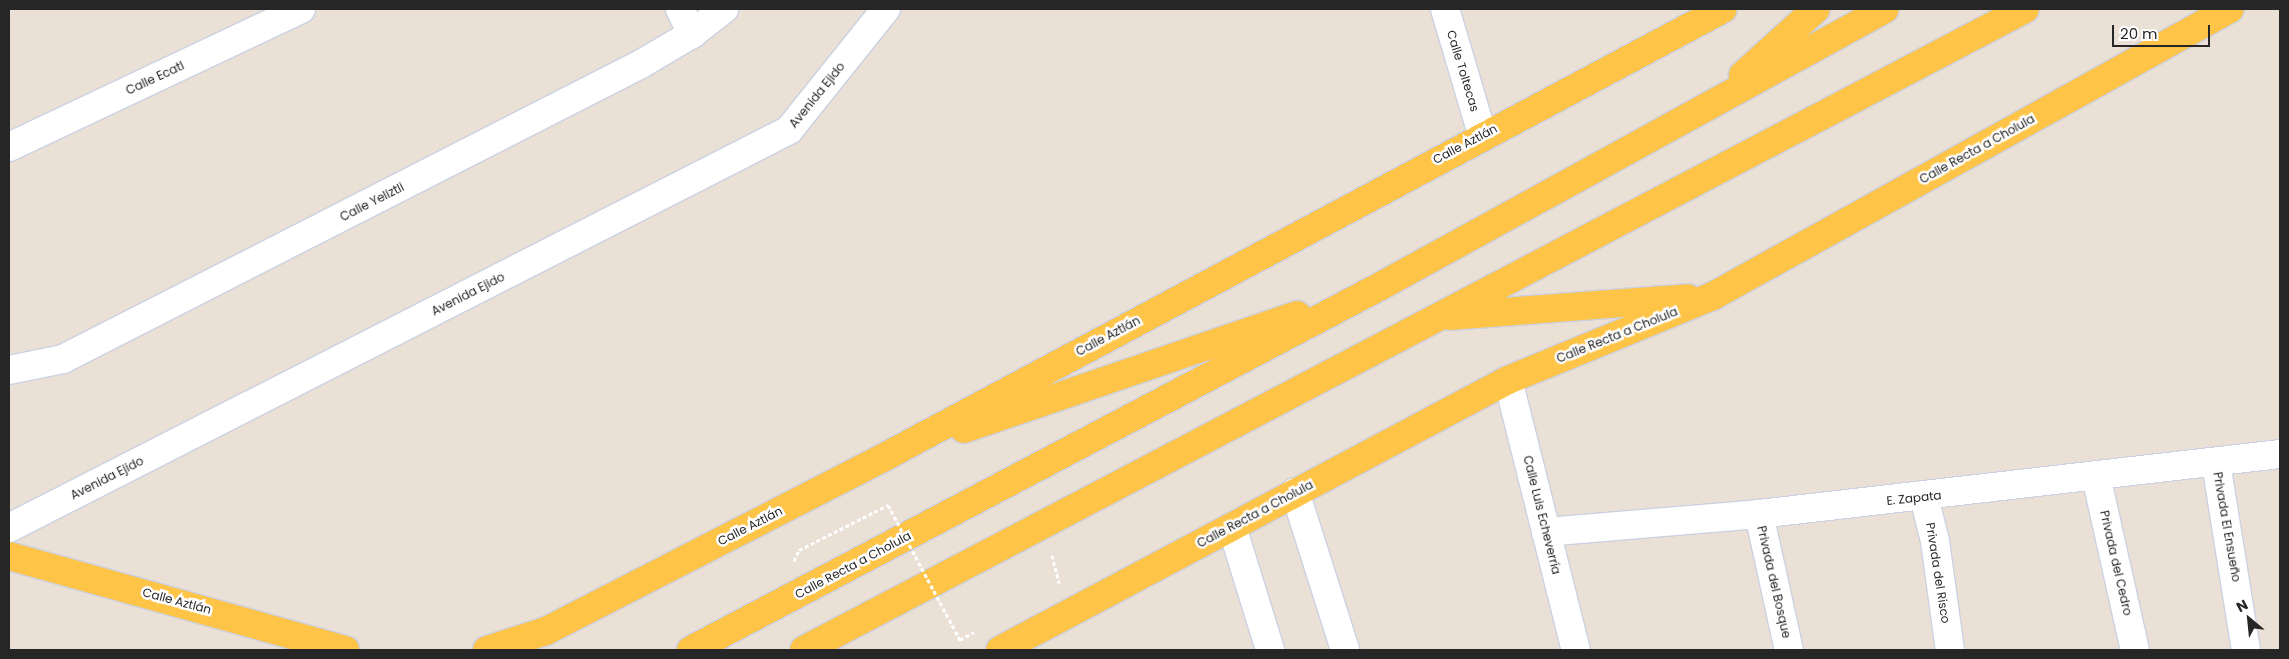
<!DOCTYPE html>
<meta charset="utf-8">
<style>
body{margin:0}
#map{position:relative;width:2289px;height:659px;overflow:hidden;background:#ebe0d5;font-family:Poppins,sans-serif}
div>[style]{position:absolute}
[style*='--x']{left:calc(var(--x)*1px);top:calc(var(--y)*1px);width:calc(var(--w)*1px);rotate:calc(var(--a)*1deg)}
.path>*{height:3px;margin-top:-1.5px;transform-origin:0;background:repeating-linear-gradient(90deg,#fff 0 4px,transparent 0 6.5px)}
.roads{filter:drop-shadow(1px 0 #cbd1e2) drop-shadow(-1px 0 #cbd1e2) drop-shadow(0 1px #cbd1e2) drop-shadow(0 -1px #cbd1e2)}
.minor>*{height:28px;margin:-14px;padding:0 14px;transform-origin:14px;border-radius:14px;background:#fff}
.major>*{height:28px;margin:-14px;padding:0 14px;transform-origin:14px;border-radius:14px;background:#fec447}
.path-bridge>*{height:3px;margin-top:-1.5px;transform-origin:0;background:repeating-linear-gradient(90deg,#fff 0 4px,transparent 0 6.5px)}
span{translate:-50% -50%;white-space:nowrap;text-align:center;line-height:1.15;-webkit-text-stroke:5px #fff;paint-order:stroke}
.street-label{font-size:12px;color:#262626}
.frame{position:absolute;inset:0;border:10px solid #262626;pointer-events:none}
.north{position:absolute;left:2224px;top:594px;width:50px;height:50px;-webkit-text-stroke:4px #fff;paint-order:stroke;rotate:332deg;font-size:14px;font-weight:700;line-height:20px;text-align:center;color:#262626}
.north::after{content:'';display:block;margin:auto;width:18px;height:22px;background:#262626;clip-path:polygon(50% 0,100% 100%,50% 72%,0 100%)}
.scale{position:absolute;left:2112px;top:25px;width:98px;height:22px;box-sizing:border-box;border:2px solid #262626;border-top:0;padding-left:6px;font-size:15px;line-height:18px;white-space:nowrap;color:#262626;-webkit-text-stroke:4px #fff;paint-order:stroke}
</style>
<div id="map">
<div class="path">
<i style="--x:1052;--y:555;--w:29;--a:76"></i>
<i style="--x:794;--y:561;--w:12;--a:-66"></i>
<i style="--x:799;--y:550;--w:100;--a:-26.8"></i>
<i style="--x:960;--y:640;--w:16;--a:-30"></i>
</div>
<div class="roads">
<div class="minor">
<i style="--x:680;--y:9;--w:28;--a:64"></i>
<i style="--x:1445;--y:9;--w:130;--a:73.5"></i>
<i style="--x:9;--y:147;--w:323;--a:-25.3"></i>
<i style="--x:9;--y:370;--w:55;--a:-11.5"></i>
<i style="--x:63;--y:359;--w:649;--a:-27.04"></i>
<i style="--x:641;--y:64;--w:59;--a:-30.5"></i>
<i style="--x:692;--y:34;--w:41;--a:-38"></i>
<i style="--x:1508;--y:380;--w:278;--a:75.9"></i>
<i style="--x:2216;--y:463;--w:189;--a:80.9"></i>
<i style="--x:2096;--y:476;--w:178;--a:77.4"></i>
<i style="--x:1295;--y:492;--w:166;--a:72.4"></i>
<i style="--x:1924;--y:497;--w:45;--a:76"></i>
<i style="--x:1935;--y:541;--w:110;--a:82.2"></i>
<i style="--x:1759;--y:514;--w:139;--a:77.6"></i>
<i style="--x:1232;--y:527;--w:129;--a:72.8"></i>
<i style="--x:9;--y:528;--w:876;--a:-27.03"></i>
<i style="--x:789;--y:130;--w:155;--a:-51.3"></i>
<i style="--x:1546;--y:532;--w:214;--a:-4.8"></i>
<i style="--x:1759;--y:514;--w:524;--a:-6.57"></i>
</div>
<div class="major">
<i style="--x:1743;--y:75;--w:98;--a:-42.1"></i>
<i style="--x:1450;--y:316;--w:238;--a:-4.3"></i>
<i style="--x:964;--y:429;--w:352;--a:-18.9"></i>
<i style="--x:9;--y:556;--w:349;--a:15.6"></i>
<i style="--x:487;--y:650;--w:62;--a:-17.9"></i>
<i style="--x:546;--y:631;--w:387;--a:-27.2"></i>
<i style="--x:890;--y:454;--w:944;--a:-28.11"></i>
<i style="--x:691;--y:650;--w:778;--a:-27.82"></i>
<i style="--x:1379;--y:287;--w:577;--a:-28.78"></i>
<i style="--x:804;--y:650;--w:1379;--a:-27.7"></i>
<i style="--x:1000;--y:650;--w:575;--a:-27.99"></i>
<i style="--x:1508;--y:380;--w:222;--a:-22.3"></i>
<i style="--x:1713;--y:296;--w:591;--a:-29.04"></i>
</div>
</div>
<div class="path-bridge">
<i style="--x:888;--y:505;--w:153;--a:61.9"></i>
</div>
<div class="street-label">
<span style="left:1463px;top:71px;rotate:73deg">Calle Toltecas</span>
<span style="left:155px;top:78px;rotate:-25deg">Calle Ecatl</span>
<span style="left:817px;top:95px;rotate:-51deg">Avenida Ejido</span>
<span style="left:1465px;top:144px;rotate:-28deg">Calle Aztlán</span>
<span style="left:1977px;top:149px;rotate:-29deg">Calle Recta a Cholula</span>
<span style="left:372px;top:202px;rotate:-27deg">Calle Yeliztli</span>
<span style="left:468px;top:294px;rotate:-27deg">Avenida Ejido</span>
<span style="left:1617px;top:335px;rotate:-22deg">Calle Recta a Cholula</span>
<span style="left:1108px;top:336px;rotate:-28deg">Calle Aztlán</span>
<span style="left:107px;top:478px;rotate:-27deg">Avenida Ejido</span>
<span style="left:1914px;top:498px;rotate:-6deg">E. Zapata</span>
<span style="left:1255px;top:514px;rotate:-28deg">Calle Recta a Cholula</span>
<span style="left:1542px;top:515px;rotate:76deg">Calle Luis Echeverría</span>
<span style="left:750px;top:526px;rotate:-27deg">Calle Aztlán</span>
<span style="left:2227px;top:527px;rotate:80deg">Privada El Ensueño</span>
<span style="left:2116px;top:563px;rotate:77deg">Privada del Cedro</span>
<span style="left:853px;top:565px;rotate:-28deg">Calle Recta a Cholula</span>
<span style="left:1938px;top:573px;rotate:81deg">Privada del Risco</span>
<span style="left:1774px;top:582px;rotate:77deg">Privada del Bosque</span>
<span style="left:177px;top:601px;rotate:15deg">Calle Aztlán</span>
</div>
<div class="frame"></div>
<div class="north">N</div>
<div class="scale">20 m</div>
</div>
